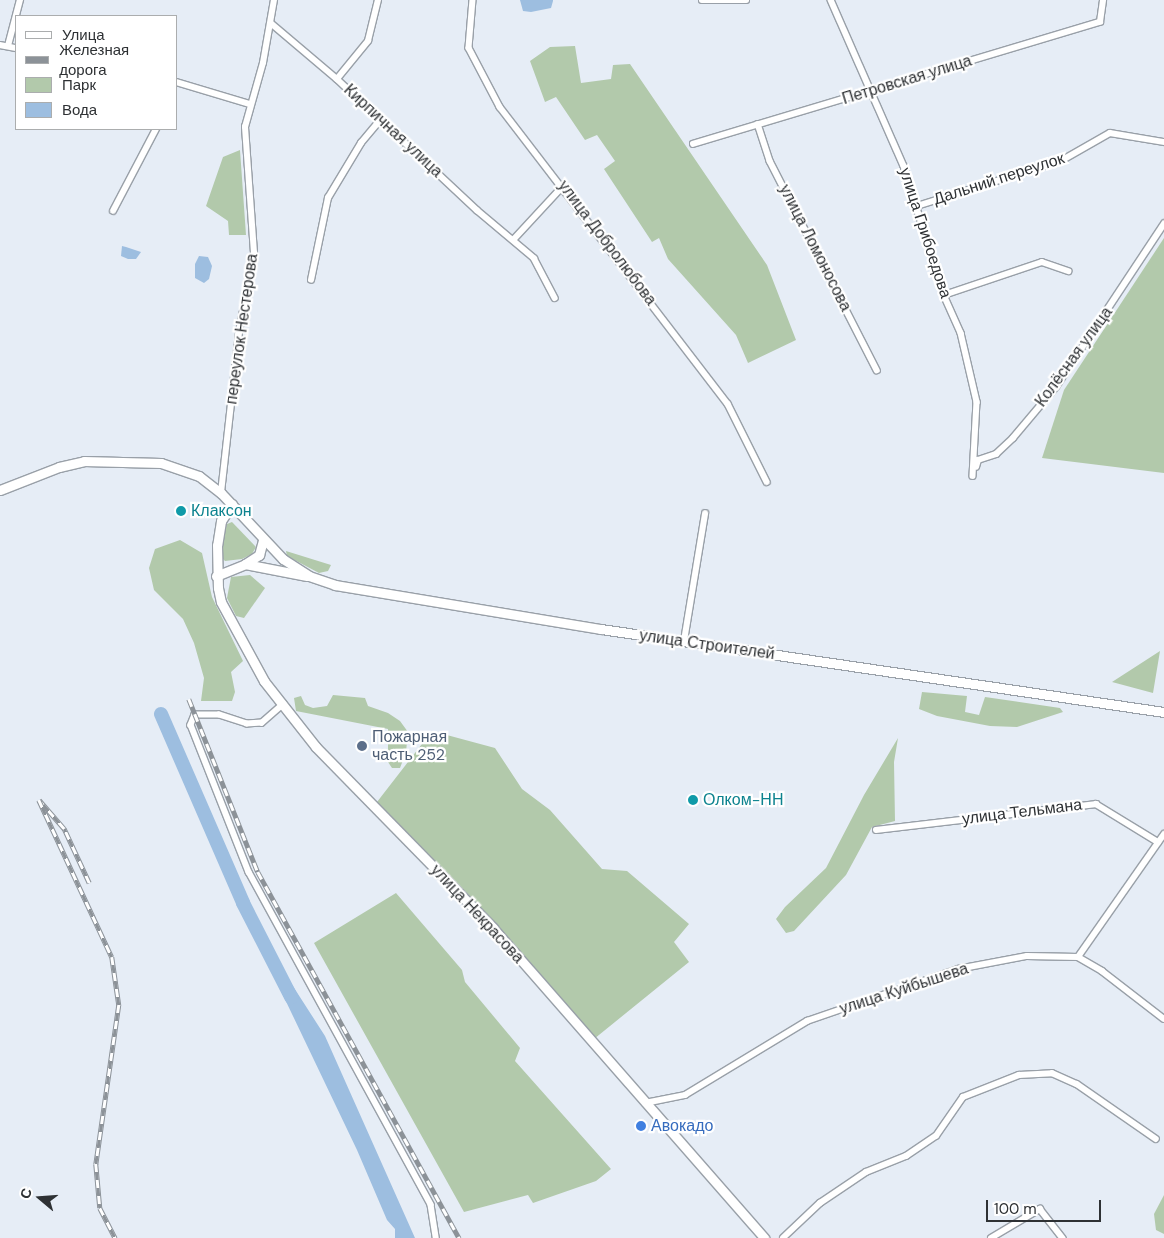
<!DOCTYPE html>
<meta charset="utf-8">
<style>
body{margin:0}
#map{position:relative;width:1164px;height:1238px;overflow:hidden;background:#e6edf6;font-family:"DM Sans",sans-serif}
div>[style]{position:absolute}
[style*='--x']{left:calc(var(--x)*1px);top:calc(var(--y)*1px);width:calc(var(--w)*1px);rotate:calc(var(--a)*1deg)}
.green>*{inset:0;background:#b2c9ab}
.water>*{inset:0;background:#9dbee0}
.river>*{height:14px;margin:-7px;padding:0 7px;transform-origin:7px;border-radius:7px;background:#9dbee0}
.roads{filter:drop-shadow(1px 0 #99a0a8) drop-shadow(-1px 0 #99a0a8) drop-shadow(0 1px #99a0a8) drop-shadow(0 -1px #99a0a8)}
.street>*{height:5.5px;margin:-2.75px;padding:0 2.75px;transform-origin:2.75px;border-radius:2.75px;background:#fff}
.secondary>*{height:9px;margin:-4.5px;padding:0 4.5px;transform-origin:4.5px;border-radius:4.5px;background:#fff}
.primary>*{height:9px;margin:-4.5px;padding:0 4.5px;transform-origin:4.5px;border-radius:4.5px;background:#fff}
.rail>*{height:4.5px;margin-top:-2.25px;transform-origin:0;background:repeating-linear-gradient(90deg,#fff 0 8px,#8c9298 0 16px);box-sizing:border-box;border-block:1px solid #8c9298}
.dots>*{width:14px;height:14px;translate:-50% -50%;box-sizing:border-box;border:2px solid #fff;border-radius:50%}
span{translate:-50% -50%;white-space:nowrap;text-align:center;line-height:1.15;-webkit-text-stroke:4.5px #fff;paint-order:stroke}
.street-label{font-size:16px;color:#2e3134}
.culture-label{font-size:16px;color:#0d838f}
.left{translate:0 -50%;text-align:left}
.service-label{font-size:16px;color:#4e5e75}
.shop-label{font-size:16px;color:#366cbe}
.legend{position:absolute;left:15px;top:15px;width:162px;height:115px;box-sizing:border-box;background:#fff;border:1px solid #abadae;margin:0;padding:6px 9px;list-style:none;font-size:15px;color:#2e3134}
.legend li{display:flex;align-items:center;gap:10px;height:25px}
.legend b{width:25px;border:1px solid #abadae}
.north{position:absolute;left:15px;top:1173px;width:50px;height:50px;-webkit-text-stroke:4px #fff;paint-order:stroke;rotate:288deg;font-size:14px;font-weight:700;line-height:20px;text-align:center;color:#2e3134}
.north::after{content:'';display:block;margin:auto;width:18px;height:22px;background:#2e3134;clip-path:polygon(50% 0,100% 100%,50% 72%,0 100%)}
.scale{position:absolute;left:986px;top:1200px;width:115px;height:22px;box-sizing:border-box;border:2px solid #2e3134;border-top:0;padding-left:6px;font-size:15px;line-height:18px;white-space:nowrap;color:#2e3134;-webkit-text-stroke:4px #fff;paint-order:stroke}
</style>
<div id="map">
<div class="green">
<i style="clip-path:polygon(575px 46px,581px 83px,611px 79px,613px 65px,630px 64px,767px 265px,796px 340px,748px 363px,736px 335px,668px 259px,659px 238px,652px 242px,604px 169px,615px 161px,597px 135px,585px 140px,556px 97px,545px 102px,530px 61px,550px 47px)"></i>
<i style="clip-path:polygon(240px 150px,246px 235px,229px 235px,228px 221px,206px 206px,223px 157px)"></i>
<i style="clip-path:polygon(1164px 238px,1164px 473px,1042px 458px,1064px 390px)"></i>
<i style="clip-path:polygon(232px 522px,256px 547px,252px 554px,242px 559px,225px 561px,221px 557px,223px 539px,227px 524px)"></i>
<i style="clip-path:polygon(180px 540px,202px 553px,212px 597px,243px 661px,231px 672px,235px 692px,232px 701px,201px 701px,204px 678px,194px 643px,183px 619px,154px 590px,149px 568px,155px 549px)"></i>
<i style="clip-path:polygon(286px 551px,331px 565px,328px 571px,319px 573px,287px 556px)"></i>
<i style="clip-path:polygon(250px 575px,265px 588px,244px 618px,236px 616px,227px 598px,231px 577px)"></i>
<i style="clip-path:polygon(1160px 651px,1153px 693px,1112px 682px,1143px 662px)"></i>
<i style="clip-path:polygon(922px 692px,967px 696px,965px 712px,979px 715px,985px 697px,1060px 708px,1063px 712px,1017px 727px,990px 726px,937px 716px,919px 709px)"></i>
<i style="clip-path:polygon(333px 695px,365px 698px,368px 706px,388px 713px,400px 721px,408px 732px,406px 752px,400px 768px,392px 768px,388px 762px,388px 729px,296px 711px,294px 698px,301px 696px,305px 705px,313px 708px,327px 706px)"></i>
<i style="clip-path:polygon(432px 731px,495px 748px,522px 789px,550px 810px,602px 869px,627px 871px,689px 924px,674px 942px,689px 962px,594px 1039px,469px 895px,377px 802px)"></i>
<i style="clip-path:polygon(898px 738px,894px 762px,895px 821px,872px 827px,846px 875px,794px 931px,786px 933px,776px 919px,785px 907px,826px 868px,864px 795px)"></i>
<i style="clip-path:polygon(396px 893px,462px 970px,465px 982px,520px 1048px,515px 1061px,611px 1169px,596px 1181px,533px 1203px,528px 1195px,464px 1212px,314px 943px)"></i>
<i style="clip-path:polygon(1164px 1195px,1164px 1234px,1156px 1230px,1154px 1214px)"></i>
</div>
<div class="water">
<i style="clip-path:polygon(520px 0,553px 0,553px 1px,551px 8px,531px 12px,523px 11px)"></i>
<i style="clip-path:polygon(122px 246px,126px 247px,141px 252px,136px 259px,128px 259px,121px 256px)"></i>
<i style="clip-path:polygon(199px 256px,208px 257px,212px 266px,209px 279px,204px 283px,195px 278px,195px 264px)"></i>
<i style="clip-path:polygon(289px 980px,325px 1036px,415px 1238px,395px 1238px,395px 1229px,387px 1220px,357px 1150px,281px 991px,280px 983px)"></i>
</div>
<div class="river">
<i style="--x:161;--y:714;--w:206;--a:66.5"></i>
<i style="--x:243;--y:903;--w:106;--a:62.9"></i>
</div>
<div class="roads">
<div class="street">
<i style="--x:473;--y:0;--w:48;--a:94.8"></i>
<i style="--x:469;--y:48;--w:67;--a:62.3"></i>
<i style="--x:500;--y:107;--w:374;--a:52.5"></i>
<i style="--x:728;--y:404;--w:87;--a:63.4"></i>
<i style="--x:702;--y:0;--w:44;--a:0"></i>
<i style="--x:831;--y:0;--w:181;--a:66.3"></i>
<i style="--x:904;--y:166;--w:135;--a:72.8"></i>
<i style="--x:944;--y:295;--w:42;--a:65.9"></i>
<i style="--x:961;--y:333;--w:71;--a:76.9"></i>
<i style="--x:977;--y:402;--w:74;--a:93.1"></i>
<i style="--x:271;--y:23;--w:87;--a:40.3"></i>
<i style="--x:337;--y:79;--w:192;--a:43.1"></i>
<i style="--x:477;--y:210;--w:75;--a:40.1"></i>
<i style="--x:534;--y:258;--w:45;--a:62.3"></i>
<i style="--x:0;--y:45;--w:16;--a:11"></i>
<i style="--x:8;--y:46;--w:48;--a:-75.4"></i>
<i style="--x:337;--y:79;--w:49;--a:-50.8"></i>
<i style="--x:368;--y:41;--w:42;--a:-76.3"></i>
<i style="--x:176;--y:82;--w:77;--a:16.6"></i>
<i style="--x:758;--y:124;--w:39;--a:72"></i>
<i style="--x:770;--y:161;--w:235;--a:62.9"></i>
<i style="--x:693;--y:144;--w:425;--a:-16.7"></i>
<i style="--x:1100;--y:22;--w:22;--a:-82"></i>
<i style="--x:917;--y:206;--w:151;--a:-17.4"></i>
<i style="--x:1061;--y:161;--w:56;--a:-29.7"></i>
<i style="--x:1110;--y:133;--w:55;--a:9.5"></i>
<i style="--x:113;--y:211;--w:93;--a:-62.3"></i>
<i style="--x:514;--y:239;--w:72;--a:-47.2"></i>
<i style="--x:311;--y:280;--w:84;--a:-78.3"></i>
<i style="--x:328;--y:198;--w:64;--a:-59"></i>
<i style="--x:361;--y:143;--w:31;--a:-50"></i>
<i style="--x:944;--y:295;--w:103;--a:-18.6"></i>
<i style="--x:1042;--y:262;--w:28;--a:19"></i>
<i style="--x:976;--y:467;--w:7;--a:-74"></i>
<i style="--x:978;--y:460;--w:19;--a:-18"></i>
<i style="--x:996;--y:454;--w:23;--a:-43"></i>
<i style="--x:1013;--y:438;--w:67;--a:-49.9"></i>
<i style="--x:1056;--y:387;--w:196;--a:-56.5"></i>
<i style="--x:221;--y:493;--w:162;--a:-83.6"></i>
<i style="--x:239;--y:332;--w:80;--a:-79.2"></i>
<i style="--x:254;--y:253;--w:126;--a:-94.1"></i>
<i style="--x:245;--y:127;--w:66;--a:-74.3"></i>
<i style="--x:263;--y:63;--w:64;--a:-80.1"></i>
<i style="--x:684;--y:641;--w:129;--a:-80.6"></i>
<i style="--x:284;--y:704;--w:29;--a:139"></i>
<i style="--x:262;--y:723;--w:15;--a:176"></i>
<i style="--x:247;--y:724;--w:29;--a:-162"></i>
<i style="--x:219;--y:715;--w:24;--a:180"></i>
<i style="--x:195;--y:715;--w:11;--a:112"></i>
<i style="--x:191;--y:725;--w:158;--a:68.5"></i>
<i style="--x:249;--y:872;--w:379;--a:61.3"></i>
<i style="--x:431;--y:1205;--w:33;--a:81"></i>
<i style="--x:876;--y:830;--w:222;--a:-6.7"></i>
<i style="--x:1096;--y:804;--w:73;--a:31.5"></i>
<i style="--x:1078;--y:957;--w:150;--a:-55"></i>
<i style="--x:645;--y:1103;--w:41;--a:-11.3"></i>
<i style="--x:685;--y:1095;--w:143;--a:-31.2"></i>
<i style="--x:807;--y:1021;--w:160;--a:-19"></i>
<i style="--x:958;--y:969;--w:70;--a:-10.7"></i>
<i style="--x:1027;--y:956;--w:51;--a:1.1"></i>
<i style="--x:1078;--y:957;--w:28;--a:30"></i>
<i style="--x:1102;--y:971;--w:78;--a:37.7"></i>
<i style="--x:783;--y:1238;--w:51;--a:-43.4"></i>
<i style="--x:820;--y:1203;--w:55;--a:-34"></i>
<i style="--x:866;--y:1172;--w:43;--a:-21.8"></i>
<i style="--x:906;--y:1156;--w:36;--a:-34"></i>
<i style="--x:936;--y:1136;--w:47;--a:-55.3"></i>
<i style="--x:963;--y:1097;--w:60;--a:-21.4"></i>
<i style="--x:1019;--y:1075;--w:33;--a:-3"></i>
<i style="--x:1052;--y:1073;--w:27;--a:24"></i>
<i style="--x:1077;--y:1084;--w:96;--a:34.8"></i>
<i style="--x:991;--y:1238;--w:57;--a:-30.6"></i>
<i style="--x:1040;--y:1209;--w:37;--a:52"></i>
</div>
<div class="secondary">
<i style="--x:232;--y:504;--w:20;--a:123"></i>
<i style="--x:221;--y:521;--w:24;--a:99"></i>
<i style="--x:217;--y:545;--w:43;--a:88.7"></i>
<i style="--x:218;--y:588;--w:14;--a:78"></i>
<i style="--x:221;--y:602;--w:90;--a:61.4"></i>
<i style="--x:264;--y:681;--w:84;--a:51.8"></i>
<i style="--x:316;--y:747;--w:253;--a:45.6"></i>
<i style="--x:493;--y:928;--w:412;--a:48.8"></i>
<i style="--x:245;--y:564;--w:17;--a:-33"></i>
<i style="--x:259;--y:555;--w:16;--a:-75"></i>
<i style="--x:216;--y:576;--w:31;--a:-22"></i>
<i style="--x:245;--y:564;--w:63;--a:11"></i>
</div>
<div class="primary">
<i style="--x:0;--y:490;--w:63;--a:-21.3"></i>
<i style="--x:59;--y:467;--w:26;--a:-13"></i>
<i style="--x:84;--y:461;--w:77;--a:1.5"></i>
<i style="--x:161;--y:463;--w:40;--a:18.9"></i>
<i style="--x:199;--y:476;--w:28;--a:38"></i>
<i style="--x:221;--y:493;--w:91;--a:46.8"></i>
<i style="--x:283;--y:559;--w:31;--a:33"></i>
<i style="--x:309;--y:576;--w:28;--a:19"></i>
<i style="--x:335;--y:585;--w:270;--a:9.4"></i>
<i style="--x:601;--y:629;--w:569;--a:8.39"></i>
</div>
</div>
<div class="rail">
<i style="--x:189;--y:699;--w:186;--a:68.3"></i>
<i style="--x:258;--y:872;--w:418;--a:61.2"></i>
<i style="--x:89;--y:883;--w:60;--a:-114.8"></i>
<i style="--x:64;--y:829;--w:38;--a:-131"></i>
<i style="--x:39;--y:800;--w:173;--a:65.1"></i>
<i style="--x:112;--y:957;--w:49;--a:81.7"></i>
<i style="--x:119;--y:1005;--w:161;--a:98.2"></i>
<i style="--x:96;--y:1164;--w:44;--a:84.8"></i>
<i style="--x:100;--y:1208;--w:34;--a:63"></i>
</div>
<div class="dots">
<i style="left:181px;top:511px;background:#0f9aa8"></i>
<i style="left:362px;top:746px;background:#5c6f8a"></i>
<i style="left:693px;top:800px;background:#0f9aa8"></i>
<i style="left:641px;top:1126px;background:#3f7fe0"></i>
</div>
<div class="street-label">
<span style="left:907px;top:80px;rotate:-17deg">Петровская улица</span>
<span style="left:393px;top:131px;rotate:43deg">Кирпичная улица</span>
<span style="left:999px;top:179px;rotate:-18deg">Дальний переулок</span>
<span style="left:925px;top:233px;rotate:72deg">улица Грибоедова</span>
<span style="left:607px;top:243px;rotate:53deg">улица Добролюбова</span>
<span style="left:815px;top:248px;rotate:63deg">улица Ломоносова</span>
<span style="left:242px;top:329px;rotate:-82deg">переулок Нестерова</span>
<span style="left:1074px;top:357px;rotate:-54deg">Колёсная улица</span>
<span style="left:707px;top:645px;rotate:8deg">улица Строителей</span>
<span style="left:1022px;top:812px;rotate:-7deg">улица Тельмана</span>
<span style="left:477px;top:914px;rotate:47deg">улица Некрасова</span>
<span style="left:904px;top:989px;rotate:-18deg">улица Куйбышева</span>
</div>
<div class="culture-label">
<span class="left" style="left:191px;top:511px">Клаксон</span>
<span class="left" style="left:703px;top:800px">Олком-НН</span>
</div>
<div class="service-label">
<span class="left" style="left:372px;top:746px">Пожарная<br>часть 252</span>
</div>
<div class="shop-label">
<span class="left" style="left:651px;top:1126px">Авокадо</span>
</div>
<ul class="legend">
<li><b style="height:6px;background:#fff"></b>Улица</li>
<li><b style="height:6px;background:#8c9298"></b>Железная дорога</li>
<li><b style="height:14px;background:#b2c9ab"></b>Парк</li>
<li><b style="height:14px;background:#9dbee0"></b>Вода</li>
</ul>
<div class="north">С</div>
<div class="scale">100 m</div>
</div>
